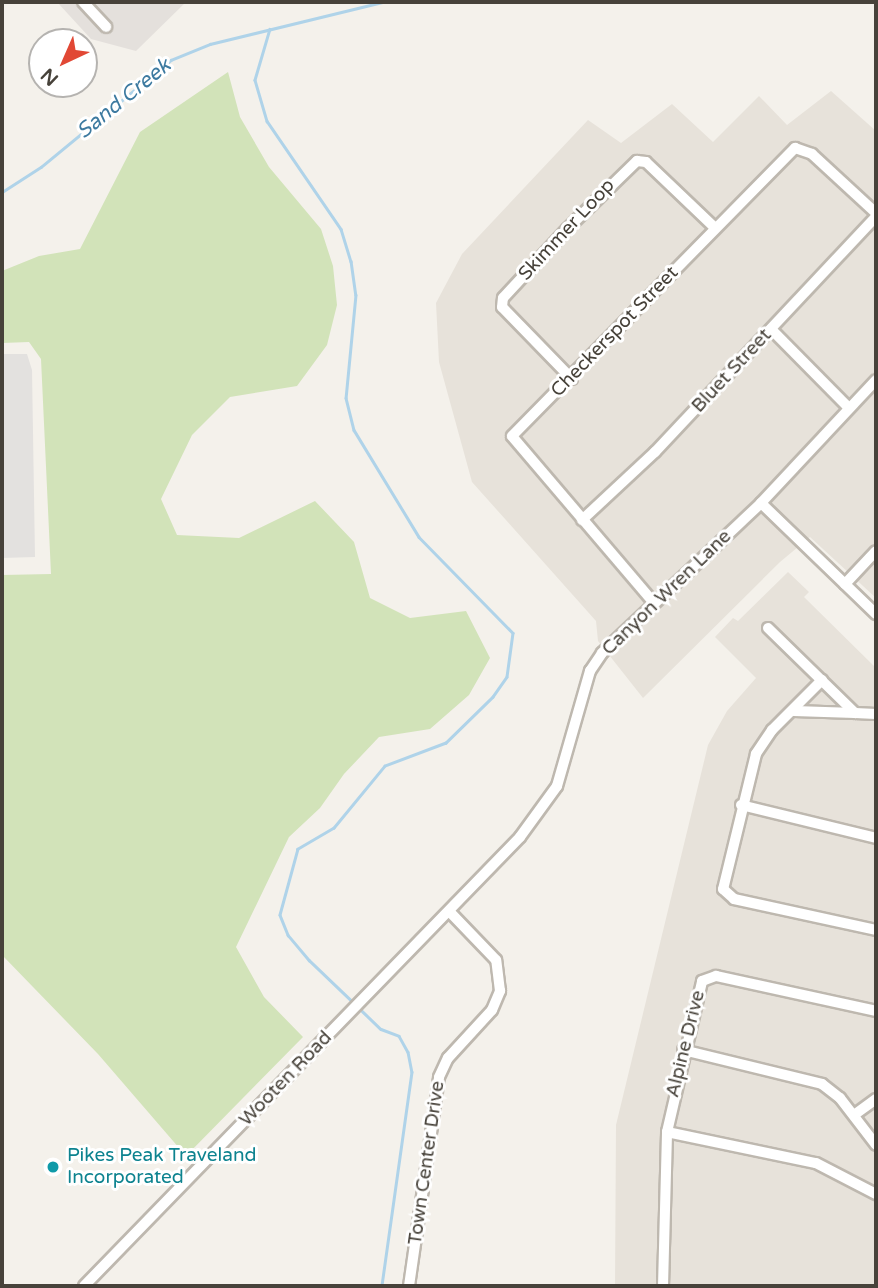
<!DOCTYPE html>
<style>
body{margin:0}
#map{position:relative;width:878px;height:1288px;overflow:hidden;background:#f4f1eb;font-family:"Varela Round",sans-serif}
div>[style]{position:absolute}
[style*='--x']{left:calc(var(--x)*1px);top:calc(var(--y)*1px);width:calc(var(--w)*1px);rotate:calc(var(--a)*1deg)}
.residential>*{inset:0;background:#e7e2da}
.industrial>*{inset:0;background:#e4e0dc}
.green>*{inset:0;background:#d2e3b9}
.parking>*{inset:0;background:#e3e1df}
.stream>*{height:2.5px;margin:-1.25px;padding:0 1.25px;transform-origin:1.25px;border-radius:1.25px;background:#afd3e9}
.roads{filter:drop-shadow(2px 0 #beb8af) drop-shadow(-2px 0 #beb8af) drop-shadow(0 2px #beb8af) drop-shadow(0 -2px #beb8af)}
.minor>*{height:10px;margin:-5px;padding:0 5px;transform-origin:5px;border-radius:5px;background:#fff}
.dots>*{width:19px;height:19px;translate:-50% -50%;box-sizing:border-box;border:4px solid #fff;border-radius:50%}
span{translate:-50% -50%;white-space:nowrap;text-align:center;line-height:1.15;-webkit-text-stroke:6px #fff;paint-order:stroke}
.street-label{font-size:19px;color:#47423a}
.culture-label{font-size:19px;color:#0d838f}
.left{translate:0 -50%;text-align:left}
.water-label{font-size:21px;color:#3d7aa0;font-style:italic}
.frame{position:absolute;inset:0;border:4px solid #47423a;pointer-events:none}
.north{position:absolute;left:28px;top:28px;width:70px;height:70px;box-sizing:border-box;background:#fff;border:2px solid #b5b3b0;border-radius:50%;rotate:224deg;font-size:19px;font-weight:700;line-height:28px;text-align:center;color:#47423a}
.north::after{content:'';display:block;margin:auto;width:24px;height:32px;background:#e14835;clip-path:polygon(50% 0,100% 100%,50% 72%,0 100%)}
</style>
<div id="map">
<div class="residential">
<i style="clip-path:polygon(831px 91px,876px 131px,876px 598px,810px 537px,780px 562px,643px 698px,598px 641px,596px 621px,472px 482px,439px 362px,436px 303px,462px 254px,588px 120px,621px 143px,672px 104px,713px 142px,759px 96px,787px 125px)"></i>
<i style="clip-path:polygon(788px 572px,809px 592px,804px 597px,876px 668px,876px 1286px,615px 1286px,616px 1125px,708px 745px,727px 711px,756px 678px,715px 637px,733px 618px,738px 621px)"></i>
</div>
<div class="industrial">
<i style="clip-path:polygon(57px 2px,186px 2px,136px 51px,91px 39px)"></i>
</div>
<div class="green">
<i style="clip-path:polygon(228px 72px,240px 117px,269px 167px,321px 229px,333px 266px,337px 305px,327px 345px,297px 386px,230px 397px,192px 435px,161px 499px,177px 535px,239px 538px,315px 501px,354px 542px,370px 598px,410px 618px,466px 611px,490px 658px,469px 695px,430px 729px,379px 737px,344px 774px,320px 808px,289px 837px,236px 947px,264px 997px,303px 1037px,186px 1156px,98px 1054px,2px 955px,2px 575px,51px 574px,41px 359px,29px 342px,2px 343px,2px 271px,39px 256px,80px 249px,140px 132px)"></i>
</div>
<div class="parking">
<i style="clip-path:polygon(2px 354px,27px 354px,32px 370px,35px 557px,2px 558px)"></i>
</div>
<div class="stream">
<i style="--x:270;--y:29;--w:53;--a:106.4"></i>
<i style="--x:255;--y:80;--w:43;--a:73.7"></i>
<i style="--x:267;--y:121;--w:131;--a:55.6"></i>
<i style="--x:341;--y:229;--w:34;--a:73"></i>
<i style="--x:351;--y:261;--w:34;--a:82"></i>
<i style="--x:356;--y:295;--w:103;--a:95.5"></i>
<i style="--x:346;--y:398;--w:33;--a:76"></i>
<i style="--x:354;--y:430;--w:125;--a:58.7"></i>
<i style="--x:419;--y:537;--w:134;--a:45.6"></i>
<i style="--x:513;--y:633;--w:44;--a:97.8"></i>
<i style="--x:507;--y:677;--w:24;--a:125"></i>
<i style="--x:493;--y:697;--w:66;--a:135.6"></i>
<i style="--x:446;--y:743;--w:65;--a:159.3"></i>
<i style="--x:385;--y:766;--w:80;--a:129.4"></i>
<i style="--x:334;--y:828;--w:42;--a:149.7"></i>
<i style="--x:298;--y:849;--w:68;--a:105.3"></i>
<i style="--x:280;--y:915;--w:22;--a:68"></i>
<i style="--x:288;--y:935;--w:33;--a:50"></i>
<i style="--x:309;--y:960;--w:62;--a:43.7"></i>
<i style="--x:2;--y:192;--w:46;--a:-32.7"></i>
<i style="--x:41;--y:167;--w:168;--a:-39.5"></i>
<i style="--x:171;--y:60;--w:42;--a:-22.3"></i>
<i style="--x:210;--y:44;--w:177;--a:-13.7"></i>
<i style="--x:359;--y:1008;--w:30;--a:44"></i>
<i style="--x:381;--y:1029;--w:19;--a:21"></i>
<i style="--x:399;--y:1036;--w:18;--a:61"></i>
<i style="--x:408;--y:1052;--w:20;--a:79"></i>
<i style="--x:412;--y:1072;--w:216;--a:98"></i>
</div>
<div class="roads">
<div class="minor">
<i style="--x:83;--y:2;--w:34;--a:47"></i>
<i style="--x:771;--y:329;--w:111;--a:45.4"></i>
<i style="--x:572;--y:379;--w:100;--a:-134.2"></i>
<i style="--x:502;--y:307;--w:9;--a:-84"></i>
<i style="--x:503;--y:298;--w:94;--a:-47.2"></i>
<i style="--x:567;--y:229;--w:98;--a:-44.2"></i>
<i style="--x:637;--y:161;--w:9;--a:6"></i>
<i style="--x:646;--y:162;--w:94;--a:43.7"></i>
<i style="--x:761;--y:503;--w:160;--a:44"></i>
<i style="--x:582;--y:520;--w:100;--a:-43"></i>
<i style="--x:655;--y:452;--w:323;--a:-46.8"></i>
<i style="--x:845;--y:584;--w:45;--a:-46.8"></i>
<i style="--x:654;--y:603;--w:219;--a:-130.4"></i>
<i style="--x:512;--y:436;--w:404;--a:-45.5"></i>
<i style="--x:795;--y:148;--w:18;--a:19"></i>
<i style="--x:812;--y:154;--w:87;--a:42.7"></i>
<i style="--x:768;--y:628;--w:122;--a:44.3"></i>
<i style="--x:855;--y:713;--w:21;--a:3"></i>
<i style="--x:822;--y:680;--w:71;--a:135"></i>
<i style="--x:772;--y:730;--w:29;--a:124"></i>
<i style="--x:756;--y:754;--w:139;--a:103.7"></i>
<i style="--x:723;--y:889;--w:15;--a:42"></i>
<i style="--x:734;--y:899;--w:145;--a:12.3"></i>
<i style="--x:794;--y:711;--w:61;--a:1.9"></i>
<i style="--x:741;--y:805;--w:139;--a:13.7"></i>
<i style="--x:683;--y:1050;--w:143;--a:13.7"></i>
<i style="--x:822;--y:1084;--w:23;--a:38"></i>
<i style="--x:840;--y:1098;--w:59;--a:52.5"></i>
<i style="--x:854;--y:1115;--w:27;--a:-36"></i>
<i style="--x:667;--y:1132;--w:152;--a:11.8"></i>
<i style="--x:816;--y:1163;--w:68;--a:27.3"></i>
<i style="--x:84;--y:1286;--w:626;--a:-45.84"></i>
<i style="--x:520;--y:837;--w:63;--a:-54"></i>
<i style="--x:557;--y:786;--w:120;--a:-74"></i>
<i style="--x:590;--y:671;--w:22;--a:-56"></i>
<i style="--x:602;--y:653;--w:219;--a:-43.3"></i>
<i style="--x:761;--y:503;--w:168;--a:-46.9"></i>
<i style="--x:409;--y:1286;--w:211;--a:-81.8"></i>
<i style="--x:439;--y:1077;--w:21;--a:-65"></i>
<i style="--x:448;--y:1058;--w:65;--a:-47.5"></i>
<i style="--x:492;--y:1010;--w:21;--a:-67"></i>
<i style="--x:500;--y:991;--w:31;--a:-97"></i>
<i style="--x:496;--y:960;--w:68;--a:-133.8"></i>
<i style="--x:663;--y:1286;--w:154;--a:-88.5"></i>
<i style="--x:667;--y:1132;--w:155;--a:-76.9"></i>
<i style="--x:702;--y:981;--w:15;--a:-20"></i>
<i style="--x:716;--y:976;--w:164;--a:12.3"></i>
</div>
</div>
<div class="dots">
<i style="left:53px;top:1167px;background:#0f9aa8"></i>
</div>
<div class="street-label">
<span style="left:567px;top:230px;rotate:-47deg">Skimmer Loop</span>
<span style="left:615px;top:332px;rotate:-46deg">Checkerspot Street</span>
<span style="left:732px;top:371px;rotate:-47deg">Bluet Street</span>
<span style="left:667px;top:593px;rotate:-44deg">Canyon Wren Lane</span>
<span style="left:686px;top:1044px;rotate:-76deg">Alpine Drive</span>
<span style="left:286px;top:1079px;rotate:-46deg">Wooten Road</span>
<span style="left:427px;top:1163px;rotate:-82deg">Town Center Drive</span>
</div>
<div class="culture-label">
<span class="left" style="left:67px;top:1167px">Pikes Peak Traveland<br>Incorporated</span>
</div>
<div class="water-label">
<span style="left:124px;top:99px;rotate:-39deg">Sand Creek</span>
</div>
<div class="frame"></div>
<div class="north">N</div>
</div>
